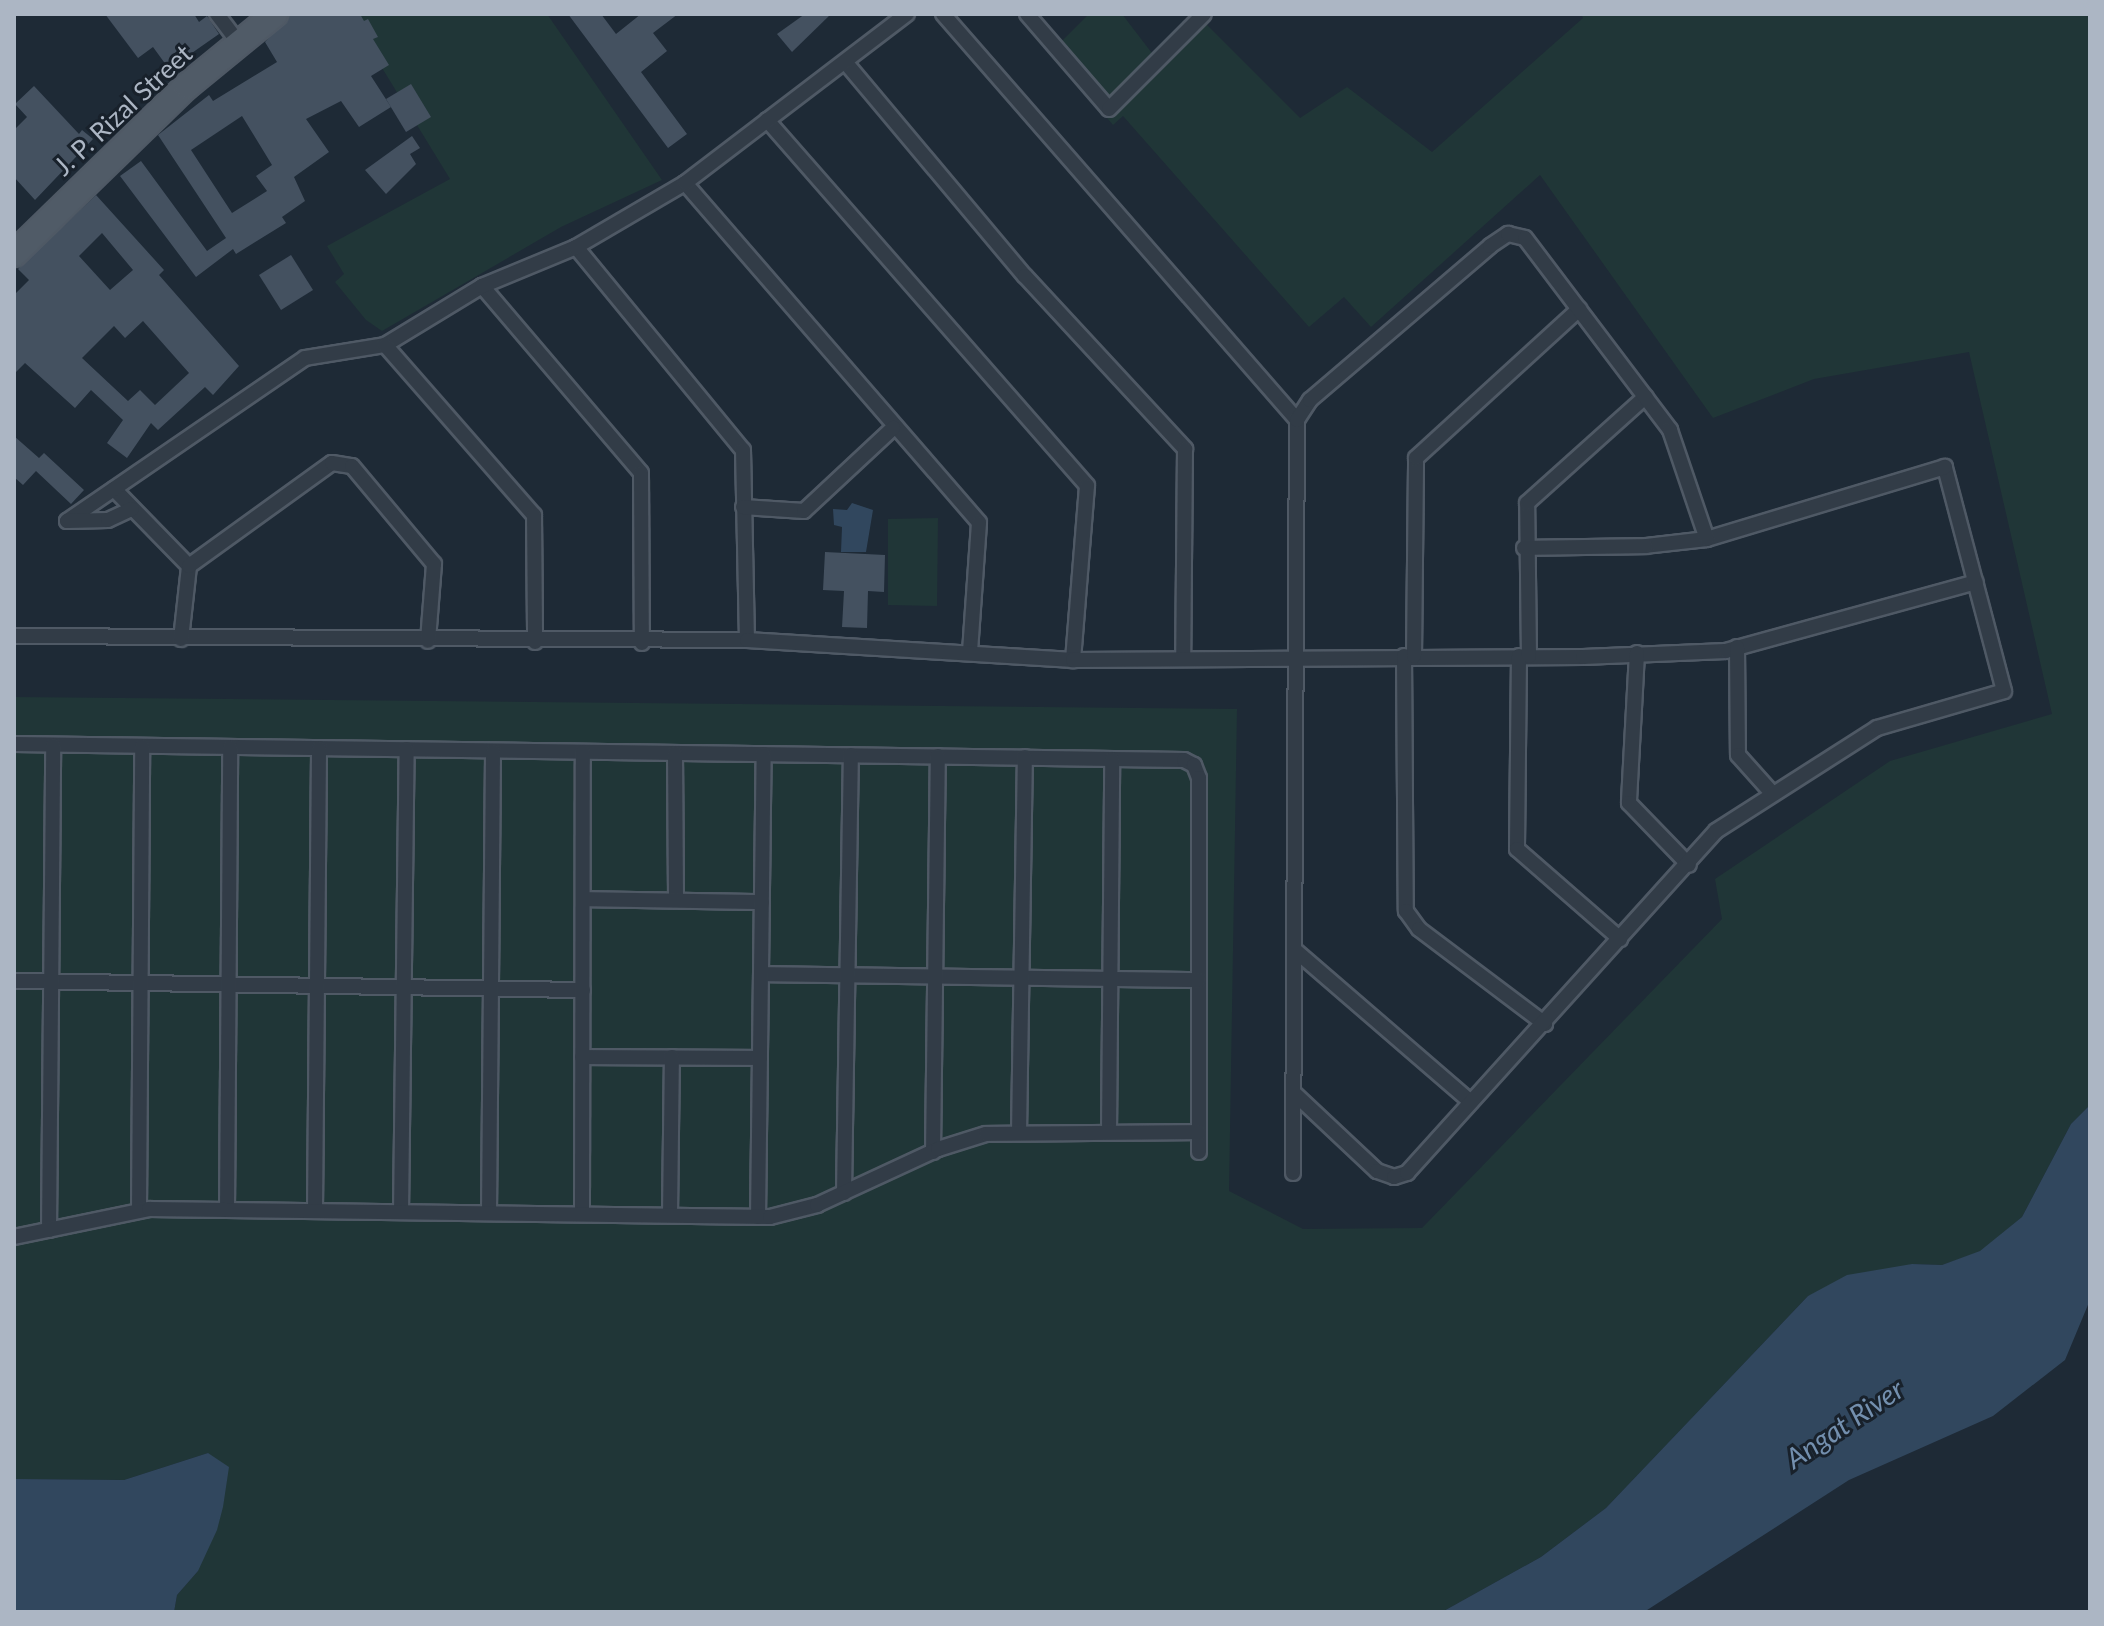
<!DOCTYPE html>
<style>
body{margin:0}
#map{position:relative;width:2104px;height:1626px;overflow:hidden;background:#1e2a36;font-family:Lato,sans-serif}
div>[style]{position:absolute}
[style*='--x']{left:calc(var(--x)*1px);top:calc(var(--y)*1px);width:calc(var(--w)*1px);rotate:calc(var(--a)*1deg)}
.green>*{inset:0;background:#203637}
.water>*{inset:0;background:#31475e}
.building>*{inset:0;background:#445160}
.roads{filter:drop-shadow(2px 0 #4f5965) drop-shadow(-2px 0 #4f5965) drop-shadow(0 2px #4f5965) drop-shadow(0 -2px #4f5965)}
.street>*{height:14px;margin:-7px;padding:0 7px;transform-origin:7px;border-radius:7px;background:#323c47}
.primary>*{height:24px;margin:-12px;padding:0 12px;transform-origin:12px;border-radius:12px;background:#505b67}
span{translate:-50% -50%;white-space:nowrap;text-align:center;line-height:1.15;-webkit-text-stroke:6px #18212b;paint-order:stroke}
.street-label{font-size:26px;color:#acb6c4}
.water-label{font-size:28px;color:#738fae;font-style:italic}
.frame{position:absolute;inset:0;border:16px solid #acb6c4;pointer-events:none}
</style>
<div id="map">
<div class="green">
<i style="clip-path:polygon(349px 14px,547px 14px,662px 180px,561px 227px,382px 331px,366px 320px,335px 282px,344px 274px,327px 246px,450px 179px)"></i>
<i style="clip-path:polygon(1089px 14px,1122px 14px,1158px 61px,1204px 22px,1300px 118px,1347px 87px,1432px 152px,1583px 18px,1581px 14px,2090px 14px,2090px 1105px,2071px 1124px,2022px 1217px,1980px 1252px,1942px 1265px,1912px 1264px,1808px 1296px,1606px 1508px,1541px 1557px,1442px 1612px,174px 1612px,177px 1595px,198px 1571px,208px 1453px,124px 1480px,14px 1479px,14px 697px,1237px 709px,1229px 1191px,1303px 1229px,1422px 1228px,1722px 919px,1715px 879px,1890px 761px,2052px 714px,1969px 352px,1814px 379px,1713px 418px,1540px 175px,1371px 327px,1344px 297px,1309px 327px,1123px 116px,1113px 125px,1051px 52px)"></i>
<i style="clip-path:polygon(938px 518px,937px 606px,888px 605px,888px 519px)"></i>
</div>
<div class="water">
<i style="clip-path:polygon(852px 503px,873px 510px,866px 552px,841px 552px,842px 527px,834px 525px,833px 509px,847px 510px)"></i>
<i style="clip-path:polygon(2090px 1105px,2090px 1300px,2065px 1360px,1993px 1416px,1849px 1480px,1644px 1612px,1442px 1612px,1541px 1557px,1606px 1508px,1808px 1296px,1847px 1275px,1912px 1264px,1942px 1265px,1980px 1251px,2022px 1217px,2071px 1124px)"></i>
<i style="clip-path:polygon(208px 1453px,229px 1467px,223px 1507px,217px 1530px,198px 1571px,177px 1595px,174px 1612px,14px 1612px,14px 1479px,124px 1480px)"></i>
</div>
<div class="building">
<i style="clip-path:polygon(105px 14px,194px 14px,199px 22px,207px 16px,219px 34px,169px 69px,153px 47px,138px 58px)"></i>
<i style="clip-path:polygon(evenodd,290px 14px,360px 14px,364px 21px,368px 19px,378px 37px,373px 39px,389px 65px,371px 76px,391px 107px,359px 127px,341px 101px,306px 119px,329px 152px,294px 177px,305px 201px,282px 217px,286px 223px,236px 254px,233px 249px,196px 277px,120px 176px,141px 161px,207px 251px,226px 238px,158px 135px,209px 95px,213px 101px,277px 62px,265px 42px,290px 14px,242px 116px,272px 165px,256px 176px,267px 191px,232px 213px,191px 150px,242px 116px)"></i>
<i style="clip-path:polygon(568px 14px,601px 14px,616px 34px,641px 14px,678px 14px,653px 33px,667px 51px,641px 72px,687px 134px,668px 148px)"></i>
<i style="clip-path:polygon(805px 14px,831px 14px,792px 52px,777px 34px)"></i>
<i style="clip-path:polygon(411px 84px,431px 117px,406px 132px,386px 99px)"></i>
<i style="clip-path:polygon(34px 86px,79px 134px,82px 130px,93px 139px,35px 200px,14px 177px,14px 130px,27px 117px,15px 104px)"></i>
<i style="clip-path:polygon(412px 136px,420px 148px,410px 154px,416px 164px,386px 194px,365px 170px)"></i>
<i style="clip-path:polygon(evenodd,96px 195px,164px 270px,159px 275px,239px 366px,213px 395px,205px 387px,158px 430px,151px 423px,127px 458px,107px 443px,123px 420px,91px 390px,75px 408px,25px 363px,14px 374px,14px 295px,29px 280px,18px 269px,96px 195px,102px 233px,133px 270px,110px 290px,79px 256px,102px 233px,96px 195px,143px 321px,189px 373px,155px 405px,140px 390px,128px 401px,82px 358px,114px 326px,125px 338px,143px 321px)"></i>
<i style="clip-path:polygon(291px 255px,313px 290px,281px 310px,259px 275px)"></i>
<i style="clip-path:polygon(14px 436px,39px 458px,44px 453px,84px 490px,71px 504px,36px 471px,23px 485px,14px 477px)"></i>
<i style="clip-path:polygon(825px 552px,885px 555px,884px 592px,868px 591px,867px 628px,842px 627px,844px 591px,823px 590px)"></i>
</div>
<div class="roads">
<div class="street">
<i style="--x:217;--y:14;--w:36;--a:53"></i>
<i style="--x:943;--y:14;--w:539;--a:48.91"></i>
<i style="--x:1027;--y:14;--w:125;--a:49.2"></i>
<i style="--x:1109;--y:109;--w:134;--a:-45"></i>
<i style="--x:846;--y:63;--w:278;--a:50"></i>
<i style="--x:1025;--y:276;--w:236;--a:47.2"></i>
<i style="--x:1185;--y:449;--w:210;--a:90.5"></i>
<i style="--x:767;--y:120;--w:486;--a:48.8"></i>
<i style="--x:1087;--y:486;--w:175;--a:94.6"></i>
<i style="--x:685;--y:183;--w:449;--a:49.1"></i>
<i style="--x:979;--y:523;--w:129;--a:94"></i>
<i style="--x:576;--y:247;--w:263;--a:50.6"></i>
<i style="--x:743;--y:450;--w:190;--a:88.8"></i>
<i style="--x:482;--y:286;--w:245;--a:49.6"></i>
<i style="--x:641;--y:473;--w:170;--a:89.7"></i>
<i style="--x:385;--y:345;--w:114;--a:-31.3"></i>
<i style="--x:482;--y:286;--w:102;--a:-22.5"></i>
<i style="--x:576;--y:247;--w:126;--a:-30.4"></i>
<i style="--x:685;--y:183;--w:279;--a:-37.3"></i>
<i style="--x:114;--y:489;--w:107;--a:45.8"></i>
<i style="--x:743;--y:507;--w:61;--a:3.8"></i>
<i style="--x:804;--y:511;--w:122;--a:-43"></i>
<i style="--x:67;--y:521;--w:288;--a:-34.4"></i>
<i style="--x:305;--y:358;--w:81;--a:-9.2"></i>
<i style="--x:385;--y:345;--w:226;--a:48.8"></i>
<i style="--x:534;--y:515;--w:127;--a:89.5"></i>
<i style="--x:67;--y:521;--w:41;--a:-1.4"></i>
<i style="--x:108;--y:520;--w:26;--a:-25"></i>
<i style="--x:14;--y:636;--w:733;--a:0.31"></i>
<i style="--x:747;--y:640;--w:327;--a:3.5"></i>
<i style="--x:1073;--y:660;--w:510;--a:-0.34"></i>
<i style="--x:1583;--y:657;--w:143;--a:-2.4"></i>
<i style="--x:1726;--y:651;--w:259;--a:-15.4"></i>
<i style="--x:181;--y:639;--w:73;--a:-83.7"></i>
<i style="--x:189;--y:566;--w:176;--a:-35.8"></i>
<i style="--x:332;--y:463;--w:20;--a:9"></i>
<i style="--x:352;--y:466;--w:128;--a:50.1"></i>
<i style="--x:434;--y:564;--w:77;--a:94.5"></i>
<i style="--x:1737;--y:647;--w:108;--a:89.5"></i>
<i style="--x:1738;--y:755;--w:51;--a:48.2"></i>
<i style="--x:1637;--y:653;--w:150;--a:93.1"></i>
<i style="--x:1629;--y:803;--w:86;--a:45.9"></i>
<i style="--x:1404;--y:656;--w:255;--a:89.6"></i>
<i style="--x:1406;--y:911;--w:22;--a:54"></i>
<i style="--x:1419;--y:929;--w:158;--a:37"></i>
<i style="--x:1414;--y:656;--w:198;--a:-89.4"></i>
<i style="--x:1416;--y:458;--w:221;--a:-42.4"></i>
<i style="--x:1519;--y:656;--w:193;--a:90.6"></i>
<i style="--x:1517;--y:849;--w:137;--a:41.1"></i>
<i style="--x:1529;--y:656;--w:153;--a:-90.7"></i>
<i style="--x:1527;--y:503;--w:159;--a:-41.9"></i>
<i style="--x:14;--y:744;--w:1170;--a:0.78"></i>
<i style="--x:1184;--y:760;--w:11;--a:27"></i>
<i style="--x:1194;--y:765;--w:14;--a:69"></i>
<i style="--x:1199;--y:778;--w:374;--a:90"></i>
<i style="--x:675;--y:753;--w:147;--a:89.6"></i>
<i style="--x:584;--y:899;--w:178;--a:1"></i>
<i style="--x:1296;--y:951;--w:231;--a:40.8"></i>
<i style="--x:761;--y:974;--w:438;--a:0.8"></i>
<i style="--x:14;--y:981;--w:569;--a:0.91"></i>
<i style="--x:582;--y:1057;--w:178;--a:0.3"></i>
<i style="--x:1294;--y:1093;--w:114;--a:43.2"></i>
<i style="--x:1377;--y:1171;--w:18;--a:19"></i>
<i style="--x:1394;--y:1177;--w:14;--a:-17"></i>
<i style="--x:1407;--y:1173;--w:461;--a:-47.9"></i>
<i style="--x:1716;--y:831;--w:191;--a:-32.6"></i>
<i style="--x:1877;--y:728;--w:132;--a:-16.2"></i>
<i style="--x:2004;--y:691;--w:232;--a:-104.8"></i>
<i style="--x:1945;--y:467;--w:249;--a:163.2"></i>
<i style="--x:1707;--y:539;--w:61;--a:173.5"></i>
<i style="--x:1646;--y:546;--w:122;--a:179.1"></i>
<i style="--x:1109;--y:1132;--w:373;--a:-89.5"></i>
<i style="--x:1019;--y:1133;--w:376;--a:-89.1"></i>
<i style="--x:933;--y:1152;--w:396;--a:-89.3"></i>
<i style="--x:1293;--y:1173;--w:753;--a:-89.7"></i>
<i style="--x:1297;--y:420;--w:24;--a:-57"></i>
<i style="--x:1310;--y:400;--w:237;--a:-40.5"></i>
<i style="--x:1490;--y:246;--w:22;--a:-34"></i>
<i style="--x:1508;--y:234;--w:17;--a:13"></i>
<i style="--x:1525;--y:238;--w:241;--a:52.9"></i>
<i style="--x:1670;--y:430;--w:115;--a:71.3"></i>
<i style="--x:844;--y:1193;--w:438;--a:-89.1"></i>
<i style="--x:139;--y:1210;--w:464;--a:-89.6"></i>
<i style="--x:227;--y:1210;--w:463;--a:-89.6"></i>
<i style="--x:315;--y:1211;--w:463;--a:-89.5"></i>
<i style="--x:401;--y:1212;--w:463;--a:-89.3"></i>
<i style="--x:489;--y:1213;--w:462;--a:-89.5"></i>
<i style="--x:582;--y:1214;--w:462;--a:-89.9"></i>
<i style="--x:670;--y:1215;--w:158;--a:-89.3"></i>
<i style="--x:758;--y:1217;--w:463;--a:-89.3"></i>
<i style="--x:49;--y:1230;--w:485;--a:-89.5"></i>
<i style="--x:14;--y:1237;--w:138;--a:-11.7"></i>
<i style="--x:149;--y:1209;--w:621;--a:0.74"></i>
<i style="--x:770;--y:1217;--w:49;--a:-14.3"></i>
<i style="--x:817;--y:1205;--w:133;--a:-24.8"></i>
<i style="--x:938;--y:1149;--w:50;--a:-17.4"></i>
<i style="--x:986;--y:1134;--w:213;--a:-0.5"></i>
</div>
<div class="primary">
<i style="--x:14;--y:254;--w:241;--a:-44.2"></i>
<i style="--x:187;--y:86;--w:114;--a:-39.3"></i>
</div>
</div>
<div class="street-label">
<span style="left:123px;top:110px;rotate:-43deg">J. P. Rizal Street</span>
</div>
<div class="water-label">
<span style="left:1844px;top:1423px;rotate:-34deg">Angat River</span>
</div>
<div class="frame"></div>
</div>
